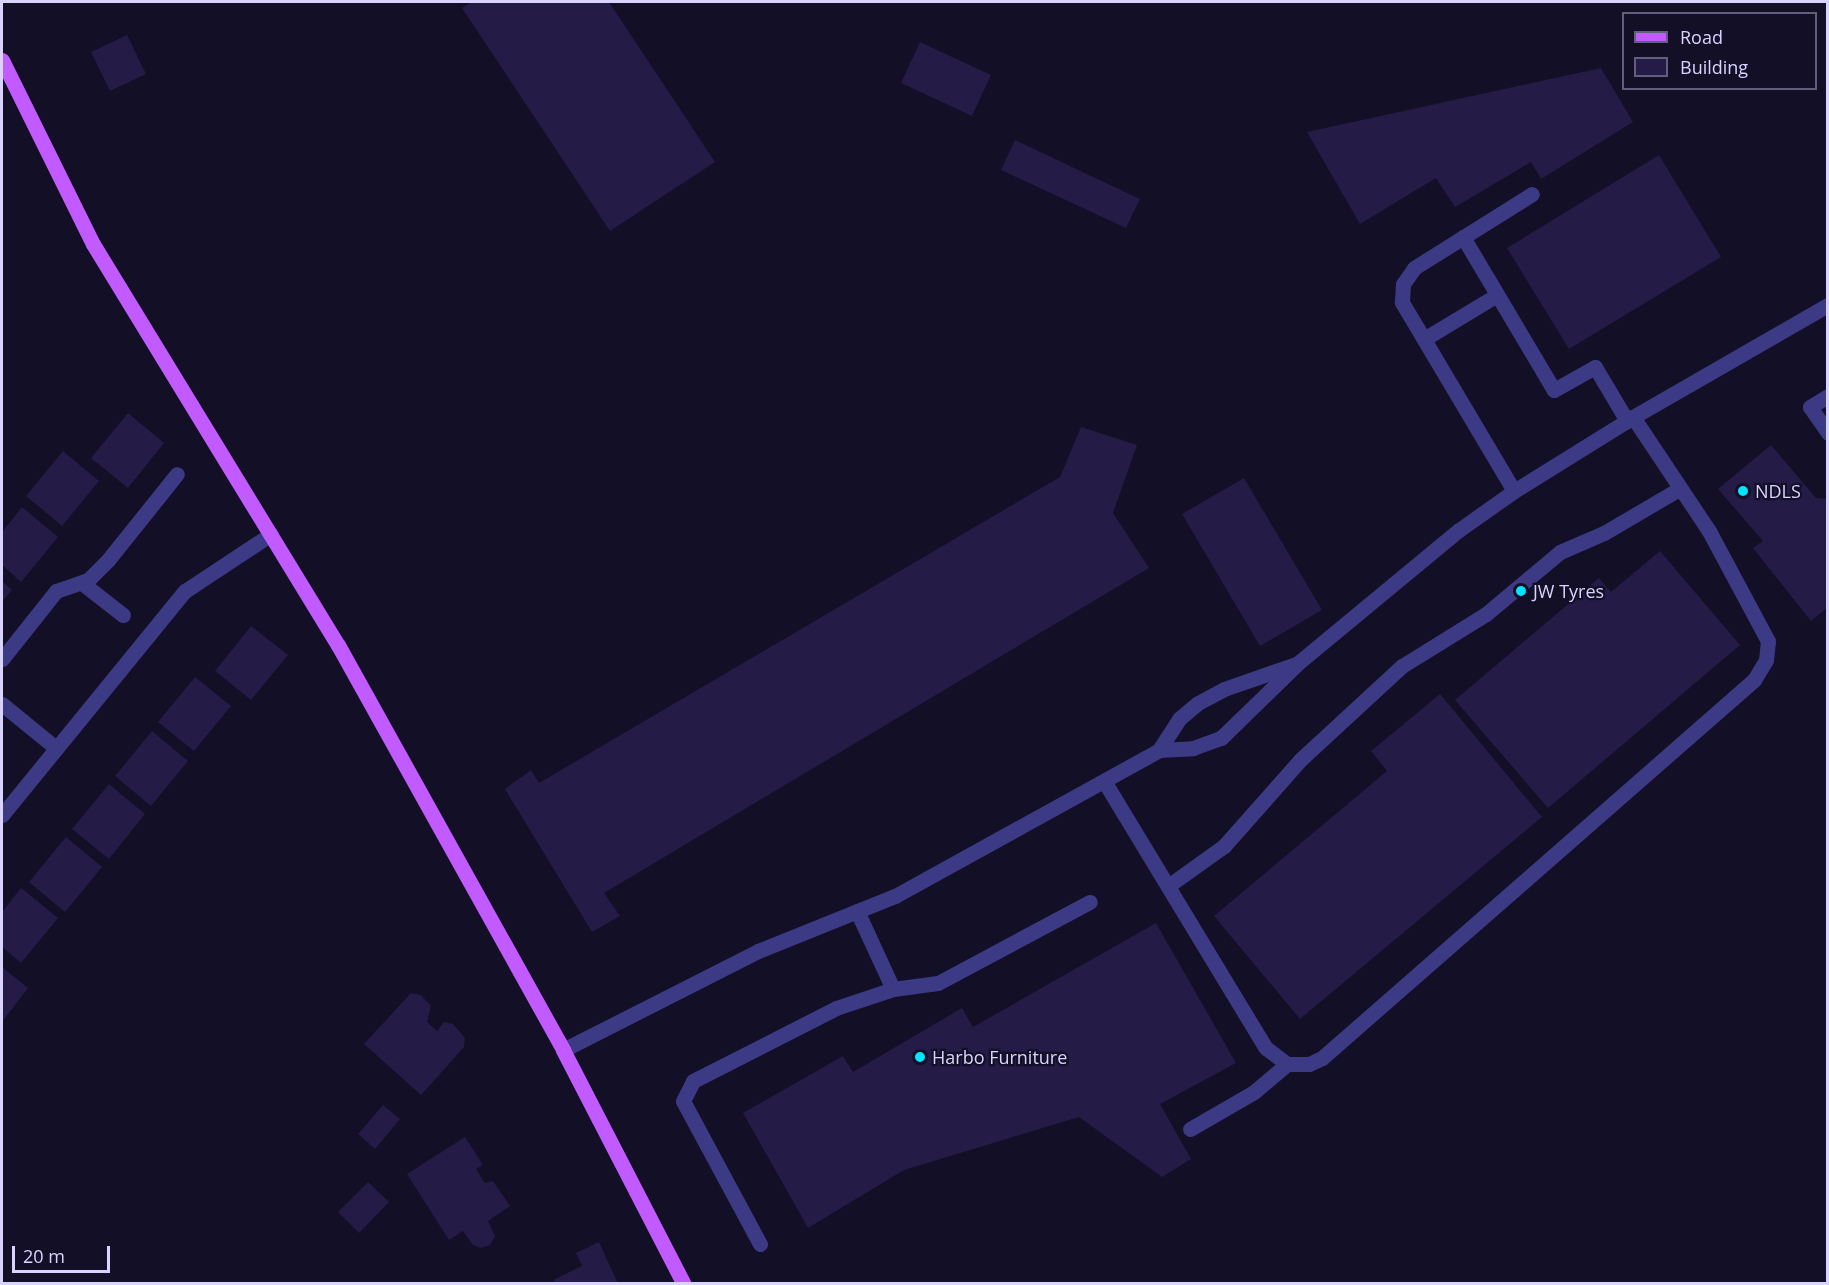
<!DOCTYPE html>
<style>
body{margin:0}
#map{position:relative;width:1829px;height:1285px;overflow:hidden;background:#130f26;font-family:"Open Sans",sans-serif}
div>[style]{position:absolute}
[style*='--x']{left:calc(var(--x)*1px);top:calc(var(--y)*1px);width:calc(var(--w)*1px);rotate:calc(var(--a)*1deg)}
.building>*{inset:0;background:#241b47}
.minor>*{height:15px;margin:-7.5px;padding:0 7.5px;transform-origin:7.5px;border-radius:7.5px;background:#3d3a85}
.major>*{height:15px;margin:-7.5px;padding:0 7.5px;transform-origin:7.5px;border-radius:7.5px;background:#c25bff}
.dots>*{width:16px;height:16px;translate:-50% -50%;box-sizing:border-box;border:3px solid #130f26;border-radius:50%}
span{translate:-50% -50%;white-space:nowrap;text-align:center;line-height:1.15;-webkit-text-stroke:4.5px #130f26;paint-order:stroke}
.poi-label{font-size:18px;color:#d9d4ff}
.left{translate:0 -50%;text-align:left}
.frame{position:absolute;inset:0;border:3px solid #d9d4ff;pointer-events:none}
.legend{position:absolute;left:1622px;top:12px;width:195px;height:78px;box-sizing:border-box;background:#130f26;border:2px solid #625e7d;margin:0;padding:8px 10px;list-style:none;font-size:18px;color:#d9d4ff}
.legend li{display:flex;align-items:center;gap:12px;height:30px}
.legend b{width:30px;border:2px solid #625e7d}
.scale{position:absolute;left:12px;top:1246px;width:98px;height:27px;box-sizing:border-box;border:3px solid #d9d4ff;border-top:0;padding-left:8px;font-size:18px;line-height:21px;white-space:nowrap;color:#d9d4ff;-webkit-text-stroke:4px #130f26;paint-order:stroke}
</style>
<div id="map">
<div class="building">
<i style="clip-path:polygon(472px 2px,609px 2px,715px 162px,610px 231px,462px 8px)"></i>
<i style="clip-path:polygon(127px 35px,146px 74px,110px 91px,91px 52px)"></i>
<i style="clip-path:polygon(920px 42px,991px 75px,972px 116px,901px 83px)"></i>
<i style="clip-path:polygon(1601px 68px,1633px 122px,1541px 179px,1531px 162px,1455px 207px,1436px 178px,1360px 224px,1307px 132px)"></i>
<i style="clip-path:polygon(1015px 140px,1140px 199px,1126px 228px,1001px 170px)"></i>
<i style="clip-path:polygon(1659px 155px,1721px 257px,1569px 349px,1507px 248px)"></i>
<i style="clip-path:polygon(128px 413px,164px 443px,128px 488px,91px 458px)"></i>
<i style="clip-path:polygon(1081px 427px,1137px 445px,1113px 513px,1149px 568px,604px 893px,620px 916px,592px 932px,505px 789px,531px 770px,539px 783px,1060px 477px)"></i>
<i style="clip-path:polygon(1771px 445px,1816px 498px,1828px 499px,1828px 607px,1811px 621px,1753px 548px,1763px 541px,1718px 489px)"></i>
<i style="clip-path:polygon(63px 451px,99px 481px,62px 526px,26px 496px)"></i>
<i style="clip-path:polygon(1244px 478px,1322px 610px,1260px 646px,1182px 514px)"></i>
<i style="clip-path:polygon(22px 507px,58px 537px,21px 582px,2px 565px,2px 532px)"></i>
<i style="clip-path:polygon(1660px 551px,1740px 645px,1548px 808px,1455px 700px,1599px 578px,1611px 592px)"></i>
<i style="clip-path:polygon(2px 581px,12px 590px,2px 602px)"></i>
<i style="clip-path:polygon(251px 626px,288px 655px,251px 700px,215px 671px)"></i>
<i style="clip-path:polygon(195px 677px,231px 706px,194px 751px,158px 722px)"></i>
<i style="clip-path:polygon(1440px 694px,1542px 817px,1300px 1019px,1214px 916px,1387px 771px,1371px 751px)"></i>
<i style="clip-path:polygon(152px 731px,188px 761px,151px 806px,115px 776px)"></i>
<i style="clip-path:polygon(109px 784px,145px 814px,109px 859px,72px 829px)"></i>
<i style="clip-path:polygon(66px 837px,102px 867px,65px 912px,29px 882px)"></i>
<i style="clip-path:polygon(21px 888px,58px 918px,21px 963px,2px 947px,2px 912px)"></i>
<i style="clip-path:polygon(1156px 923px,1236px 1063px,1160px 1104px,1191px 1159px,1162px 1177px,1079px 1117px,904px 1170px,808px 1228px,743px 1113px,843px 1056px,853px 1072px,962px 1008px,973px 1027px)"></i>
<i style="clip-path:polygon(2px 967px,28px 988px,2px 1022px)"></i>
<i style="clip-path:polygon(411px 993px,421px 995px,431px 1006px,427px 1022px,437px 1031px,444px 1022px,453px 1024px,465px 1038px,464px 1047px,421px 1095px,364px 1044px)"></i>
<i style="clip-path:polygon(383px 1105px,400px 1119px,375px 1149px,358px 1134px)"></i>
<i style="clip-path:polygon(465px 1137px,483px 1165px,476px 1169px,485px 1183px,493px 1181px,510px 1206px,488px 1221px,495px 1236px,490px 1245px,481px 1248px,473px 1245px,463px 1231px,449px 1240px,407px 1174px)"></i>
<i style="clip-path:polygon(368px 1182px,389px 1202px,359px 1233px,338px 1212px)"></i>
<i style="clip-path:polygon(599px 1242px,618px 1284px,554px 1284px,555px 1279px,582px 1266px,576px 1253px)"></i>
</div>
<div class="minor">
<i style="--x:1463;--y:237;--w:178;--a:59.3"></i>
<i style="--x:1554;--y:390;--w:47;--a:-29.3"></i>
<i style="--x:1595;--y:367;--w:63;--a:59.3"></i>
<i style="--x:1424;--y:339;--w:85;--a:-31.1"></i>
<i style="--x:1828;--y:396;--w:21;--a:149"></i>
<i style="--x:1810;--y:407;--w:32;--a:55"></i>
<i style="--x:1514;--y:491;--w:220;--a:-120.7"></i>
<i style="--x:1402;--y:302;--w:18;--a:-87"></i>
<i style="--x:1403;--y:284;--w:19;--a:-55"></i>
<i style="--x:1414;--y:268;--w:139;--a:-32.1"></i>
<i style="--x:82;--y:583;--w:52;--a:38"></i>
<i style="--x:2;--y:659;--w:87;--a:-51.5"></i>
<i style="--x:56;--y:591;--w:34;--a:-19"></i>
<i style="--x:88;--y:580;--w:28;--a:-45"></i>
<i style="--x:108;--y:560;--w:110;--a:-51.3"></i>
<i style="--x:2;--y:704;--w:70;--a:39.2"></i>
<i style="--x:1159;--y:750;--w:38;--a:-57"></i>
<i style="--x:1180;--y:718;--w:23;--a:-40"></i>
<i style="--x:1198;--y:703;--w:30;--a:-28"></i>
<i style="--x:1224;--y:689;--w:76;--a:-19.1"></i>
<i style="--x:1104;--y:781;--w:312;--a:58.8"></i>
<i style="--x:1266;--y:1048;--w:26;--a:37"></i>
<i style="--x:2;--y:815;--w:289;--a:-50.8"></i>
<i style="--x:185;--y:591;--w:103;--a:-33.5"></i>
<i style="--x:1168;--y:886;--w:69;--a:-35.5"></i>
<i style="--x:1224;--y:846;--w:115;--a:-48.5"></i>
<i style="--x:1300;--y:760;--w:139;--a:-42.7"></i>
<i style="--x:1402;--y:666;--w:99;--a:-31.8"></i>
<i style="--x:1486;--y:614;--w:97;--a:-40"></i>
<i style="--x:1560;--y:552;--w:48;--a:-23.4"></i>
<i style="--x:1604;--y:533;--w:87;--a:-30.4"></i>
<i style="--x:857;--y:911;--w:86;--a:65.2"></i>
<i style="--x:563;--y:1050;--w:219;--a:-26.9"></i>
<i style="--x:758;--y:951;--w:148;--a:-21.9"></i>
<i style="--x:895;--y:896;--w:302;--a:-28.9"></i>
<i style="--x:1159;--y:750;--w:34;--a:-3"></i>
<i style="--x:1193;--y:748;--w:30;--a:-20"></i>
<i style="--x:1221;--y:738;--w:107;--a:-44.2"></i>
<i style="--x:1298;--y:663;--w:209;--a:-39.6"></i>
<i style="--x:1459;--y:530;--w:67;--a:-35.3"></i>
<i style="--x:1514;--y:491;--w:140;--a:-31.9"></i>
<i style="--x:1633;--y:417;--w:225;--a:-29.9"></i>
<i style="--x:1190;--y:1129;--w:74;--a:-30"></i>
<i style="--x:1254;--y:1092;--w:43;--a:-40.3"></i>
<i style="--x:1287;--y:1064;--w:22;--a:0"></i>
<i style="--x:1309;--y:1064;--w:14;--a:-25"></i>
<i style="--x:1322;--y:1058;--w:574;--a:-41.19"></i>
<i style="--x:1754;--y:680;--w:23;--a:-59"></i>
<i style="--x:1766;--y:660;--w:19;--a:-84"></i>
<i style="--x:1768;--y:641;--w:125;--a:-118.2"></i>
<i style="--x:1709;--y:531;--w:137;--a:-123.7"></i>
<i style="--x:760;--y:1244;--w:162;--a:-118.3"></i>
<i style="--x:683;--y:1101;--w:22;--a:-63"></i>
<i style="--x:693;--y:1081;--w:161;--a:-27"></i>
<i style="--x:836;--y:1008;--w:60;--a:-18.4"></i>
<i style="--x:893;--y:989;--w:45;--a:-7.6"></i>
<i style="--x:938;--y:983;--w:172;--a:-28.1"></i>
</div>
<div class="major">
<i style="--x:2;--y:60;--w:205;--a:63.7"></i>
<i style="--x:93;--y:244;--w:470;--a:58.6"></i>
<i style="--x:338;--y:645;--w:463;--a:60.9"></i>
<i style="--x:563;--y:1050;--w:263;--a:62.7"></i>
</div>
<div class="dots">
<i style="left:1743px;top:491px;background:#00e5ff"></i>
<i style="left:1521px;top:591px;background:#00e5ff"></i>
<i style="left:920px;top:1057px;background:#00e5ff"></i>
</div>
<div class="poi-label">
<span class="left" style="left:1755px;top:491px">NDLS</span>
<span class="left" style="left:1533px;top:591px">JW Tyres</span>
<span class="left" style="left:932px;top:1057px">Harbo Furniture</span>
</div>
<div class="frame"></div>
<ul class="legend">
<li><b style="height:8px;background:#c25bff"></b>Road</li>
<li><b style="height:16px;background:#241b47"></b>Building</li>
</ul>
<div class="scale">20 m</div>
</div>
